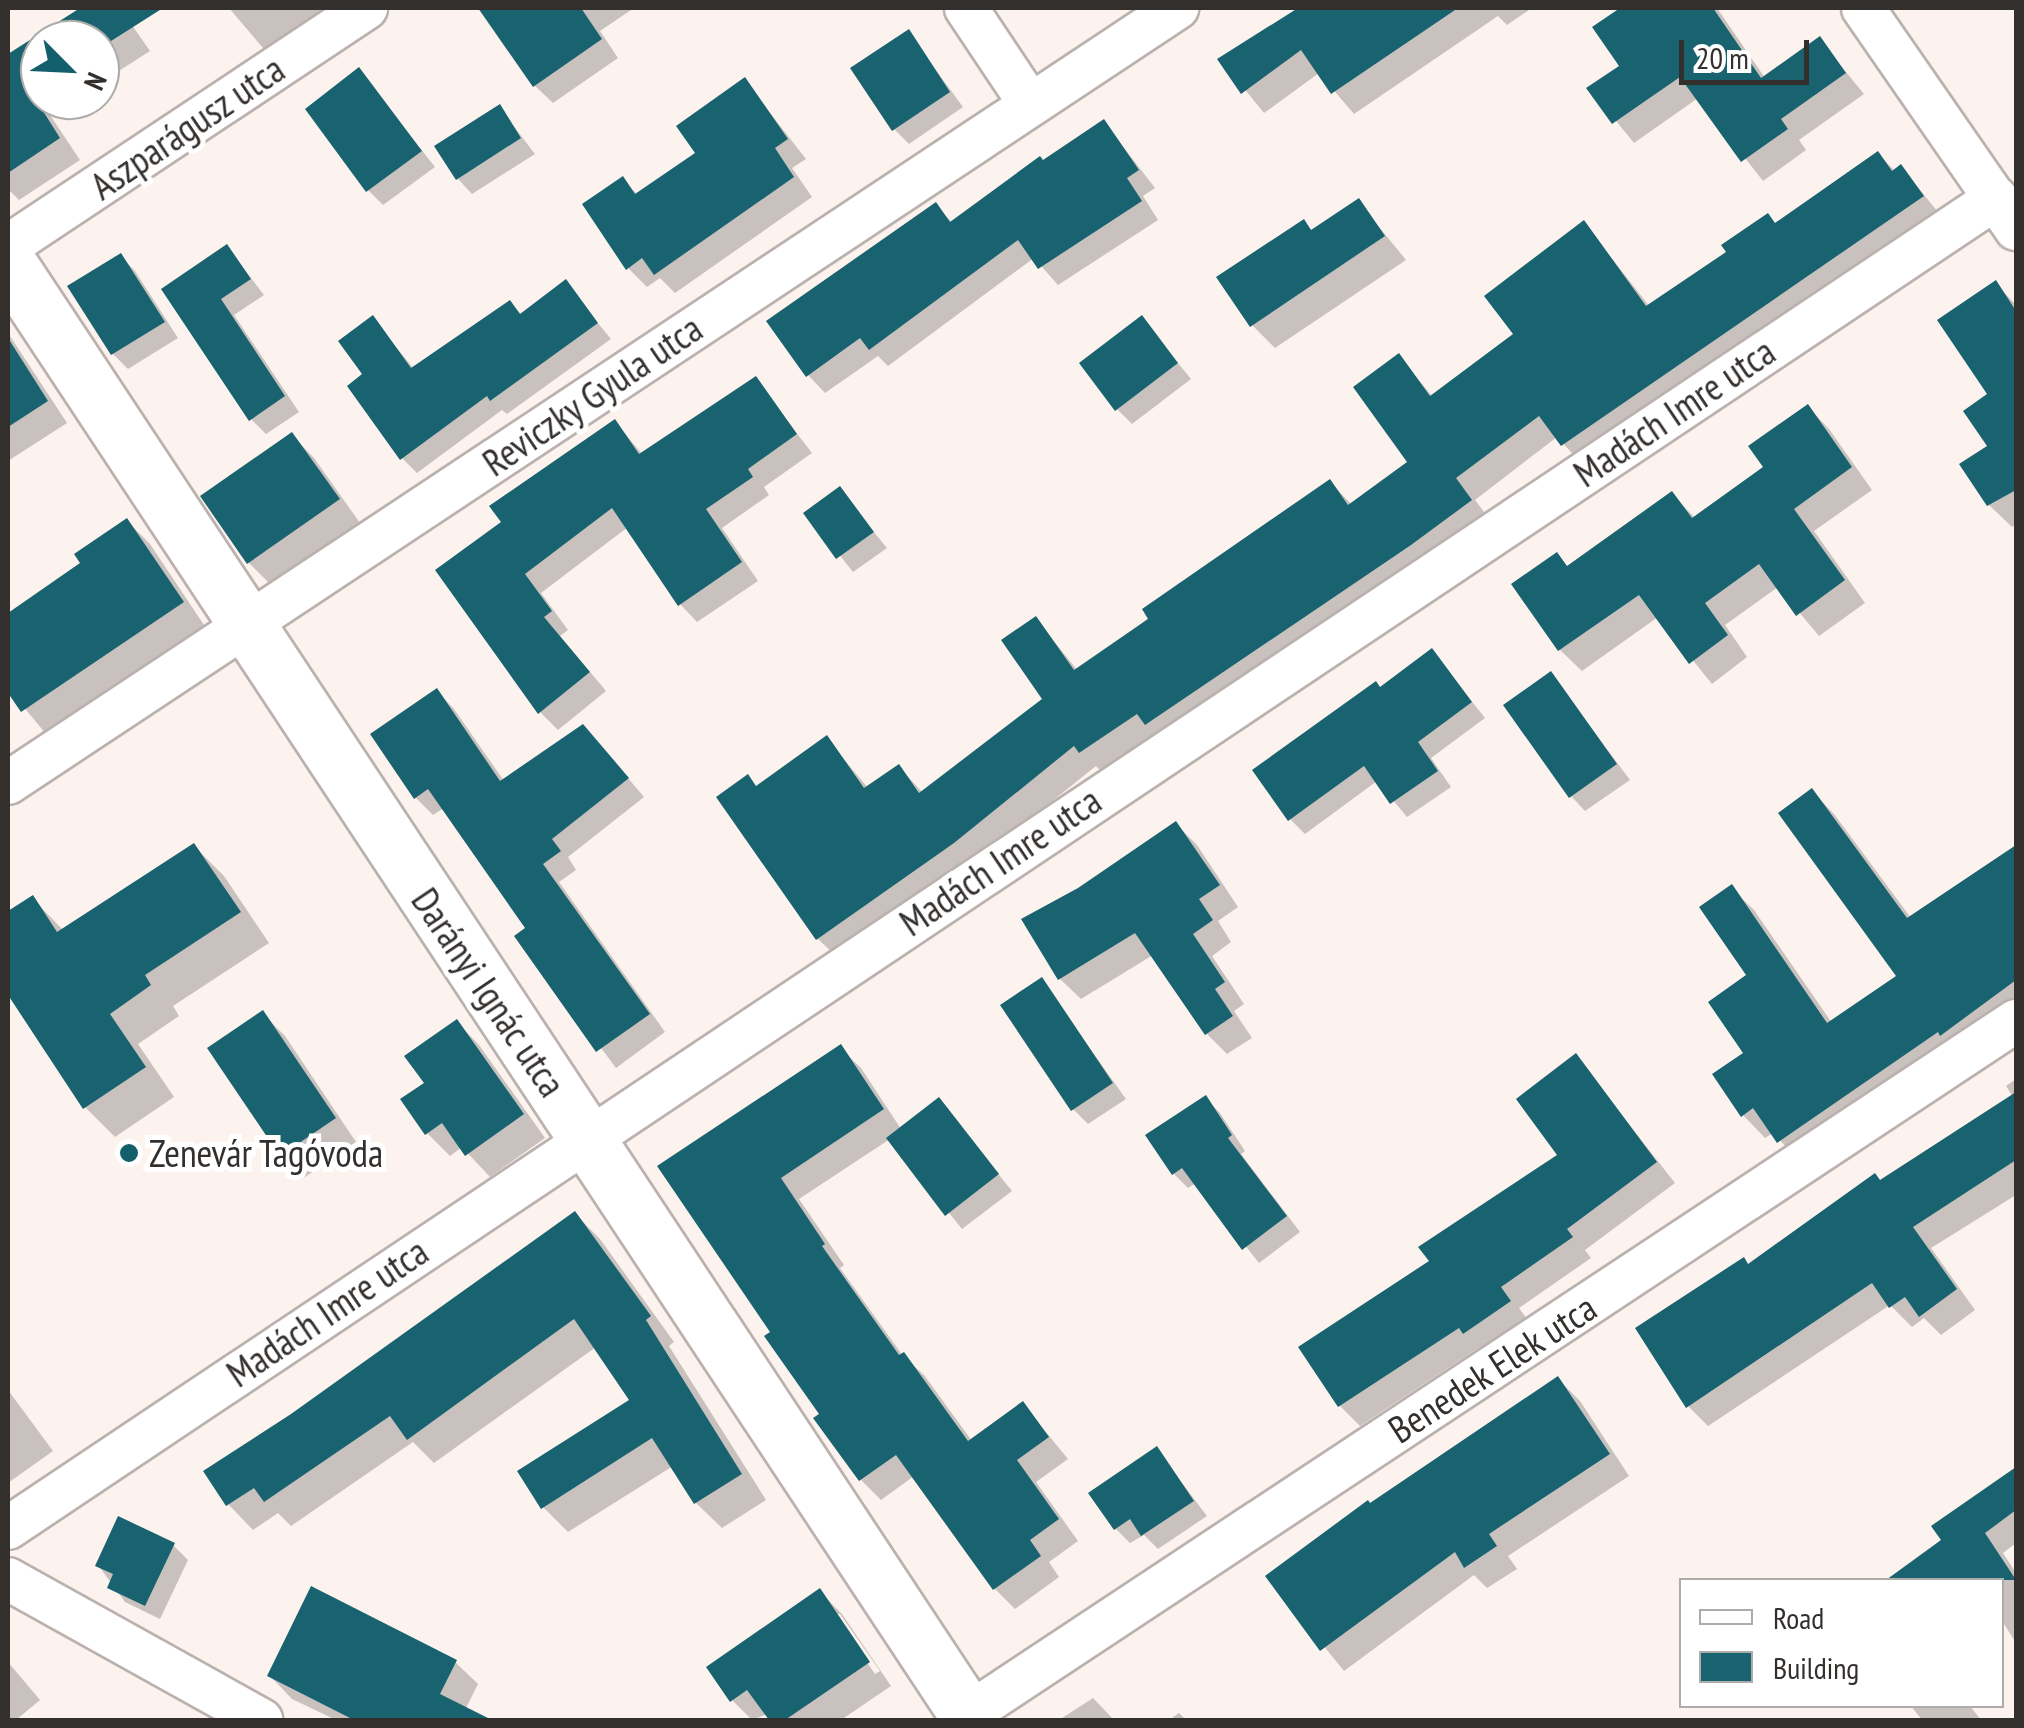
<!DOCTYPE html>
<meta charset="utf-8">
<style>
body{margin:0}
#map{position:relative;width:2024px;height:1728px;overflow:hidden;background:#fcf2ee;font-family:"PT Sans Narrow",sans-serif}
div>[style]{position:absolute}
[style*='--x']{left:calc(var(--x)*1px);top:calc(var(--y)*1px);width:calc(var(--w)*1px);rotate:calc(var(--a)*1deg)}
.shadow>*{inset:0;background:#0003}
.building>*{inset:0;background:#18636f}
.roads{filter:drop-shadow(2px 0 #bbb1ae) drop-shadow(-2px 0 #bbb1ae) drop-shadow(0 2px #bbb1ae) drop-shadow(0 -2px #bbb1ae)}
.street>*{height:42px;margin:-21px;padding:0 21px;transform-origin:21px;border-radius:21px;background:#fff}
.secondary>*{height:55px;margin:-27.5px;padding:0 27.5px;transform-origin:27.5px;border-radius:27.5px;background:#fff}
.dots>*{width:28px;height:28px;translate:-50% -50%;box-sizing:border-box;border:5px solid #fff;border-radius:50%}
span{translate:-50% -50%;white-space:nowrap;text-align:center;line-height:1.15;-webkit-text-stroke:10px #fff;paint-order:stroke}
.street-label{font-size:38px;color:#332f2d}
.poi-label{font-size:38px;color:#332f2d}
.left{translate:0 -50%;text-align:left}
.frame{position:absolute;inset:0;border:10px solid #332f2d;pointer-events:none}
.legend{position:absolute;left:1679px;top:1578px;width:325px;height:130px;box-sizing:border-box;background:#fff;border:2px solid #adacab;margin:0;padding:12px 18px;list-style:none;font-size:30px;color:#332f2d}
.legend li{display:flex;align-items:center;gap:20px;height:50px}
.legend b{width:50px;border:2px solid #adacab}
.north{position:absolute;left:20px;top:20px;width:100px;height:100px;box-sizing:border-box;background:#fff;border:2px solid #adacab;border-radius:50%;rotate:114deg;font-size:28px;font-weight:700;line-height:40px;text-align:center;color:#332f2d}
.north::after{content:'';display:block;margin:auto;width:35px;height:45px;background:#13606c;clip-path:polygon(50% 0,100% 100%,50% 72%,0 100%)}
.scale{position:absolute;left:1679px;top:40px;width:130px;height:45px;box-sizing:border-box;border:5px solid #332f2d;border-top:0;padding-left:12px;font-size:30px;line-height:35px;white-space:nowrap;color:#332f2d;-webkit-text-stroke:8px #fff;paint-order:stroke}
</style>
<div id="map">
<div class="shadow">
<i style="clip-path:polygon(84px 8px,120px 8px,150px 51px,100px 83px,100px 40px,40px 40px,40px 100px,73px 100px,50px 115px,80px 160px,19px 200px,8px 189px,8px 50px,11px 55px)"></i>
<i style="clip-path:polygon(229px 8px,336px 8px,269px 55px)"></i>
<i style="clip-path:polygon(482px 8px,634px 8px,600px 31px,618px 58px,553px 103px,534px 85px)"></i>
<i style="clip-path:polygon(1301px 8px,1532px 8px,1507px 25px,1498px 16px,1354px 114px,1319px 73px,1264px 113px,1220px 59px)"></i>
<i style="clip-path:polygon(1625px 8px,1717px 8px,1765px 78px,1819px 39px,1864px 94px,1799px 140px,1806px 150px,1763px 181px,1698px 98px,1634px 143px,1590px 89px,1623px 66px,1596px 28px)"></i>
<i style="clip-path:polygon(908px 32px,963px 107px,909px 144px,894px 129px)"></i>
<i style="clip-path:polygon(359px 71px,435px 167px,383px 205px,368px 190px)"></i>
<i style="clip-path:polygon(745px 81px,806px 159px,792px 168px,812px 197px,675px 293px,660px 278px,647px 287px,628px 268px,622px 179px,638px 195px,699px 153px)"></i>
<i style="clip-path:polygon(499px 107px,535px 154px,472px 194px,458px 179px)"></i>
<i style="clip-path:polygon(1104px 122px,1155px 188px,1143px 196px,1158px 220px,1058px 285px,1034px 258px,888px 366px,878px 356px,825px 393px,808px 375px,935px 205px,953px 223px)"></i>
<i style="clip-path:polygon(1878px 154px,1895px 171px,1901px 167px,1943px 218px,1583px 465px,1557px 437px,1475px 500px,1491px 521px,1102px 772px,1096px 766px,975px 863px,839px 959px,818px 939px,719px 797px,757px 788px,827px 739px,868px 788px,899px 767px,923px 793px,1045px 700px,1036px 619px,1078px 671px,1330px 482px,1352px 505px,1411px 463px,1399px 357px,1433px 397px,1516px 334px,1584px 223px,1650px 307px)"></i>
<i style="clip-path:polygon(1358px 201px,1406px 260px,1275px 348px,1252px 325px,1303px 222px,1313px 232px)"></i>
<i style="clip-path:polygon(227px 247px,264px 295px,234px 315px,299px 412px,266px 434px,251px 419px,164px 289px)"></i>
<i style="clip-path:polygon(121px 256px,135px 271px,178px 338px,128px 369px,113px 354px,71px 287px)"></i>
<i style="clip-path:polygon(565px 283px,611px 339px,507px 414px,502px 410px,417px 473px,402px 458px,365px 375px,372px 318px,414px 369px,510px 303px,522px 315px)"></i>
<i style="clip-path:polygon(1996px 284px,2016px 305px,2016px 524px,2012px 527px,1989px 505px,1963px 465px,1990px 446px)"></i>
<i style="clip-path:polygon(1142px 319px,1191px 379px,1132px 424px,1117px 409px)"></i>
<i style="clip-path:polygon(8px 333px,67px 423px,8px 461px)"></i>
<i style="clip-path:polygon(755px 379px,812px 453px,764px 487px,769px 495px,722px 528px,758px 581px,697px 622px,680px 604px,628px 527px,541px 593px,568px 630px,560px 636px,606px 691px,558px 730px,540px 712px,504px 523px,615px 422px,643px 455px)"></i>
<i style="clip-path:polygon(1808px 407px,1829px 429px,1872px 490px,1814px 531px,1865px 603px,1819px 636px,1778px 587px,1725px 625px,1747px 657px,1712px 684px,1658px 617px,1582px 671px,1560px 650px,1514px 585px,1569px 568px,1672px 494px,1696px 519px,1767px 468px)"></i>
<i style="clip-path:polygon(292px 435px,314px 458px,360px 523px,271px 585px,249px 563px)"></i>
<i style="clip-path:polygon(839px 490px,887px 548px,853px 572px,807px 514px)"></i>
<i style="clip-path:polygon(127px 521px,150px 544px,204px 625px,46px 734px,8px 688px,8px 616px,84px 564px)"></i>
<i style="clip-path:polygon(1432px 651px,1485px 718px,1431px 758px,1451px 787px,1407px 817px,1377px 781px,1305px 834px,1290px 819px,1381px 689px)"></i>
<i style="clip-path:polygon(1551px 674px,1630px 780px,1585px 811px,1571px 796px)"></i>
<i style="clip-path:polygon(437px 691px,454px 709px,504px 781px,600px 745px,644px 797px,568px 857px,576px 870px,559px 882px,665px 1032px,616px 1068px,518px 937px,529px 929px,444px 808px,433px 815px,416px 798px)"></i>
<i style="clip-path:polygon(1812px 791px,1834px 814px,1911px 918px,2016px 848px,2016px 1019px,1802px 1164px,1773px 1133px,1765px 1138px,1743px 1115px,1749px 976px,1731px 888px,1754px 910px,1832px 1023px,1900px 976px)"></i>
<i style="clip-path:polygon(1176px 824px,1197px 845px,1238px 907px,1218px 921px,1231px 942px,1212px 956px,1244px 1004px,1234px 1011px,1252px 1038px,1227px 1054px,1207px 1034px,1153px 955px,1081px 999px,1060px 979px,1024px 920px,1079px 890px)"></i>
<i style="clip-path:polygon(194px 846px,224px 876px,269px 943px,173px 1006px,179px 1016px,138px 1044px,174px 1097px,115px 1137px,85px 1107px,8px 990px,8px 914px,32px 898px,64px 931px)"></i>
<i style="clip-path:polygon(1041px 980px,1126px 1099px,1088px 1124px,1073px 1109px)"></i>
<i style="clip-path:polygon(262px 1013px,285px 1036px,356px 1142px,305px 1177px,282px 1154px)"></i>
<i style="clip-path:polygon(457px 1022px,479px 1045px,545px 1138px,490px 1177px,462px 1147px,450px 1156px,427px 1133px,427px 1084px)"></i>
<i style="clip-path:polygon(840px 1048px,861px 1068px,901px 1129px,939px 1100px,1012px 1191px,962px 1229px,890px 1139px,799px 1199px,844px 1265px,840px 1268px,903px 1356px,924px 1375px,972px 1441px,1023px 1404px,1068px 1459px,1036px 1482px,1078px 1541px,1049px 1562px,1059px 1577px,1015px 1609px,995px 1589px,914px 1476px,881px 1500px,861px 1480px,773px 1332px,661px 1167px)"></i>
<i style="clip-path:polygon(1576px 1057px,1675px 1183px,1585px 1250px,1591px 1258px,1519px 1308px,1529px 1322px,1485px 1353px,1480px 1347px,1360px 1426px,1340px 1406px,1302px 1348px,1432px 1262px,1561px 1156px)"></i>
<i style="clip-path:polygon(2016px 1079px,2016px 1195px,1931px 1248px,1975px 1310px,1941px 1335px,1924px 1318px,1912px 1327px,1890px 1305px,1708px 1426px,1688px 1406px,1749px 1266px,2013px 1097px,2006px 1086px)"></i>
<i style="clip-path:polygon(1205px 1098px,1220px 1113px,1245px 1151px,1241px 1154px,1300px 1232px,1259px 1263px,1196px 1183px,1188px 1188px,1174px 1174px)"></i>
<i style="clip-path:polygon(575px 1214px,600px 1239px,674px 1342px,669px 1346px,766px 1500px,722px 1528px,696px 1503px,673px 1466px,568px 1532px,543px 1507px,633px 1401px,596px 1347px,434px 1463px,413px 1442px,291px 1526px,278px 1513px,253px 1530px,228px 1504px,293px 1416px)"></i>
<i style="clip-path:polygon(1558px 1379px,1580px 1401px,1629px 1476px,1508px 1556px,1517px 1569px,1487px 1588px,1474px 1575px,1344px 1671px,1268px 1577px)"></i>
<i style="clip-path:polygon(8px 1390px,53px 1451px,8px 1483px)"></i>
<i style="clip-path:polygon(1157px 1450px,1207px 1516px,1158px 1549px,1144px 1535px,1130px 1543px,1115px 1528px)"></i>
<i style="clip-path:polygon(2016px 1470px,2016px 1543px,2003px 1553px,2016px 1573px,2016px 1643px,2002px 1621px,2002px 1580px,1906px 1580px,1900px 1573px,1944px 1540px,1935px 1527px)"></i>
<i style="clip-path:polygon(173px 1545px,188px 1560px,160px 1619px,125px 1602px,98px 1565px)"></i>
<i style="clip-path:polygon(evenodd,820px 1592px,842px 1614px,891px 1686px,841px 1720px,772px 1720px,767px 1714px,752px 1720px,732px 1700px,820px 1592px,834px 1614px,840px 1614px,880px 1671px,875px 1674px,834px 1614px)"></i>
<i style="clip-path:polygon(8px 1662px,40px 1700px,16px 1720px,8px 1720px)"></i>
<i style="clip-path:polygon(455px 1662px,478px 1684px,465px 1710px,486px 1720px,336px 1720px,292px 1699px,270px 1676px)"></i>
<i style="clip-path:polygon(1093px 1698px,1114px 1720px,1059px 1720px)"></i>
<i style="clip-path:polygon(1911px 1706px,1970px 1706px,1981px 1720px,1922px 1720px)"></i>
<i style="clip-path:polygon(1179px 1713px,1186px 1720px,1169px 1720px)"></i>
</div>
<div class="building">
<i style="clip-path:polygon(80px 8px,163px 8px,100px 48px,100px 40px,40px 40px,40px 86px,31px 92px,60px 138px,8px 173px,8px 54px)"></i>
<i style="clip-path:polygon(478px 8px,581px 8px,602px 39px,533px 87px)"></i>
<i style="clip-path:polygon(1298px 8px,1458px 8px,1331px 94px,1301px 50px,1241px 94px,1217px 59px)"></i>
<i style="clip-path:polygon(1620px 8px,1713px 8px,1761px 78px,1820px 36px,1846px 73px,1781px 119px,1788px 129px,1741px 162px,1680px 77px,1612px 124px,1586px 88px,1619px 66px,1592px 27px)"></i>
<i style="clip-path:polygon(909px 29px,950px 92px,892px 131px,850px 68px)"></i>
<i style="clip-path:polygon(359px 67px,422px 151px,366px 192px,305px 109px)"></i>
<i style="clip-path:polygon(745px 77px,788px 139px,775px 148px,794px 177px,654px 275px,642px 258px,626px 270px,582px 204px,623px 176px,635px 194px,695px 153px,676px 126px)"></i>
<i style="clip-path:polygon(500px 104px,521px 138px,456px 180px,434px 146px)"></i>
<i style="clip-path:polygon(1104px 119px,1139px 170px,1127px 178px,1142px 201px,1038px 269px,1018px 240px,869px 350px,860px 338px,806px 377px,766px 321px,936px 202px,950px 222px,1040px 156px,1043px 160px)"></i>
<i style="clip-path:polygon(1878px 151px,1892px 171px,1901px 164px,1924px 196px,1561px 446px,1539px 416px,1456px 478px,1472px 500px,1411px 545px,1145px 725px,1137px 714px,1079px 753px,1074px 746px,954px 843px,816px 940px,716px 797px,748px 774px,756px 786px,827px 735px,864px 788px,899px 764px,919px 793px,1042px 699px,1001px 640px,1036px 616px,1074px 670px,1148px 619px,1142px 609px,1330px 479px,1348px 505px,1407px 462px,1353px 387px,1399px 353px,1430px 396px,1513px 334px,1484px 296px,1584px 220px,1646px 306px,1726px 252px,1721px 245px,1768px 213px,1775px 223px)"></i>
<i style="clip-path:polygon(1359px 198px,1385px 236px,1250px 327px,1216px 277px,1304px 219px,1311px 230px)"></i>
<i style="clip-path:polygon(227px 244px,251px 279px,221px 299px,285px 396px,249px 421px,161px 289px)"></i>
<i style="clip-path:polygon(121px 253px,165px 322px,111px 355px,67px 286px)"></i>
<i style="clip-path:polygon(566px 279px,598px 323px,490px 401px,487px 396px,400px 460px,347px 386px,362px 374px,338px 341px,373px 315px,411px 368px,510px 300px,520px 314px)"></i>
<i style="clip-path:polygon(1996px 280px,2016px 311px,2016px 490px,1987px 506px,1959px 464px,1987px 446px,1963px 411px,1987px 394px,1937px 320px)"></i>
<i style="clip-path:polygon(1142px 315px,1178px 363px,1115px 411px,1079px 363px)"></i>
<i style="clip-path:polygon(8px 338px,48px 401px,8px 427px)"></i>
<i style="clip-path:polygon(756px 376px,797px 434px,748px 469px,753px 477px,706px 509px,742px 562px,678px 606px,612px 508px,525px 574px,552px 611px,544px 617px,590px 672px,538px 714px,435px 570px,501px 522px,489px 506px,615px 419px,639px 454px)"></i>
<i style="clip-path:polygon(1808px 404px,1852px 467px,1794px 509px,1845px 580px,1796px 616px,1759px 564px,1705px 603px,1728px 635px,1689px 664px,1639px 595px,1558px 651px,1511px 584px,1557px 552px,1567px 566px,1672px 491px,1692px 518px,1763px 467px,1748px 446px)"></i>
<i style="clip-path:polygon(292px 432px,340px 499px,247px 564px,200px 496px)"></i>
<i style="clip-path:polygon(840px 486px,874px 532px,836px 559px,803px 513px)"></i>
<i style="clip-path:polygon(127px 518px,184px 602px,21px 712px,8px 693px,8px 613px,80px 563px,74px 554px)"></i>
<i style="clip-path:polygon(1432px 648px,1472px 702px,1418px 742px,1438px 771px,1390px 804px,1364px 766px,1288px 821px,1252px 770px,1376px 681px,1380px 687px)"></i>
<i style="clip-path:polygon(1551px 671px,1617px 764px,1569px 798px,1503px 705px)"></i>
<i style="clip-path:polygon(437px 688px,500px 781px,583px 724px,629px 778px,552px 839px,561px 851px,543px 864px,650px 1014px,596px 1052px,514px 936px,525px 928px,428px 789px,414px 799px,370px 734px)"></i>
<i style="clip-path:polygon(1812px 788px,1907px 918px,2016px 845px,2016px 980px,1940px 1036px,1938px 1032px,1777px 1143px,1753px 1108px,1741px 1117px,1712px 1074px,1743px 1053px,1708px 1002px,1746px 975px,1699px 907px,1732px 884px,1827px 1023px,1896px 976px,1778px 813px)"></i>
<i style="clip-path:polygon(1176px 821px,1220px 885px,1199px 899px,1213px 920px,1193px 934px,1225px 982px,1215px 989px,1233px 1016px,1205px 1035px,1135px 933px,1058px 980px,1021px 919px,1078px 888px)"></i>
<i style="clip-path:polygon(194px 843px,241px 912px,145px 975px,151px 985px,110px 1014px,146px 1067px,83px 1109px,8px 995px,8px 911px,33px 895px,57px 932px)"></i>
<i style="clip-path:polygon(1042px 977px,1113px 1083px,1071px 1111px,1000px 1005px)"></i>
<i style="clip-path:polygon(263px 1010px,336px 1118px,280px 1156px,207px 1048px)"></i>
<i style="clip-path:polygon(457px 1019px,524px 1114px,465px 1156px,442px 1123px,425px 1135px,400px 1099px,424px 1083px,404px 1056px)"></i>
<i style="clip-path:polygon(841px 1044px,884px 1109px,781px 1178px,825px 1244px,822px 1246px,899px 1355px,904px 1352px,968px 1441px,1023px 1401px,1049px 1437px,1017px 1460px,1059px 1519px,1030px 1540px,1041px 1556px,993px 1590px,896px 1455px,859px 1481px,813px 1418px,819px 1414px,764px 1336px,770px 1332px,657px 1166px)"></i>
<i style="clip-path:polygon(1576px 1053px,1657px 1162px,1567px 1229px,1573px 1237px,1501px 1287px,1511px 1301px,1463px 1334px,1459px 1328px,1338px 1407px,1298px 1347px,1429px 1261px,1418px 1247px,1557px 1155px,1516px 1099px)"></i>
<i style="clip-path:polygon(2016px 1092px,2016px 1160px,1913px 1227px,1957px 1289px,1919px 1317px,1905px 1297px,1889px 1308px,1872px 1283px,1686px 1408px,1635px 1328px,1744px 1257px,1748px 1264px,1875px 1173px,1880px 1180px)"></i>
<i style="clip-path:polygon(1206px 1095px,1232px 1135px,1228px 1138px,1287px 1216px,1242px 1250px,1182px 1168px,1172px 1175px,1145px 1135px)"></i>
<i style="clip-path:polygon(939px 1097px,999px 1174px,945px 1216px,886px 1138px)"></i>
<i style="clip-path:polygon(575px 1211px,651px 1316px,646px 1320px,742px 1474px,694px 1504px,652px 1438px,541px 1509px,517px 1471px,629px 1400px,574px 1319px,407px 1440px,390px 1416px,264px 1502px,254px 1488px,226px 1506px,203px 1471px,291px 1414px)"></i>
<i style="clip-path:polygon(1558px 1376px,1610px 1454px,1489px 1534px,1497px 1546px,1464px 1568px,1455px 1552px,1320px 1651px,1265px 1576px,1368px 1500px,1370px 1503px)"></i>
<i style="clip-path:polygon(1157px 1446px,1194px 1501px,1141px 1536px,1130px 1519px,1114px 1530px,1088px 1493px)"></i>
<i style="clip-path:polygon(2016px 1467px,2016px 1510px,1985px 1533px,2016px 1580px,1886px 1580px,1941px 1540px,1931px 1526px)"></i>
<i style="clip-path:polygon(118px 1516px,175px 1543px,145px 1606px,107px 1588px,113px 1574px,95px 1566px)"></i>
<i style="clip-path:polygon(311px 1586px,457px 1660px,440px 1694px,492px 1720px,354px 1720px,267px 1676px)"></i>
<i style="clip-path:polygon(820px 1588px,870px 1662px,785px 1720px,769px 1720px,747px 1690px,730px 1702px,706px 1667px)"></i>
</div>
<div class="roads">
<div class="street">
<i style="--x:966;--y:8;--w:115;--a:56.3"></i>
<i style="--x:1863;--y:8;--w:269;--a:55.3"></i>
<i style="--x:8;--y:246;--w:430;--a:-33.6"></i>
<i style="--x:8;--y:783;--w:1403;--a:-33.54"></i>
<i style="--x:8;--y:1528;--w:2392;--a:-33.78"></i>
<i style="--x:8;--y:1579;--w:290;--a:29.1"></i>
<i style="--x:967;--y:1715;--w:1258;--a:-33.49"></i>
</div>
<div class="secondary">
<i style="--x:8;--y:263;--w:1746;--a:56.54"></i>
</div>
</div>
<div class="dots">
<i style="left:129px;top:1153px;background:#13606c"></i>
</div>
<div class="street-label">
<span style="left:187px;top:127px;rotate:-34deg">Aszparágusz utca</span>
<span style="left:592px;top:395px;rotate:-34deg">Reviczky Gyula utca</span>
<span style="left:1674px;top:412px;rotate:-34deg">Madách Imre utca</span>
<span style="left:1000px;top:861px;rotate:-34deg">Madách Imre utca</span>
<span style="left:489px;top:992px;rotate:56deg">Darányi Ignác utca</span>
<span style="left:327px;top:1312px;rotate:-34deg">Madách Imre utca</span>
<span style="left:1492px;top:1368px;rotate:-33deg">Benedek Elek utca</span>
</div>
<div class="poi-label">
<span class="left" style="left:149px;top:1153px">Zenevár Tagóvoda</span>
</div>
<div class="frame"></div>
<ul class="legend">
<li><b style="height:12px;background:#fff"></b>Road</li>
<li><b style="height:28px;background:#18636f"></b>Building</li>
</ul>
<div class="north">N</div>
<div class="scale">20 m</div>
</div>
